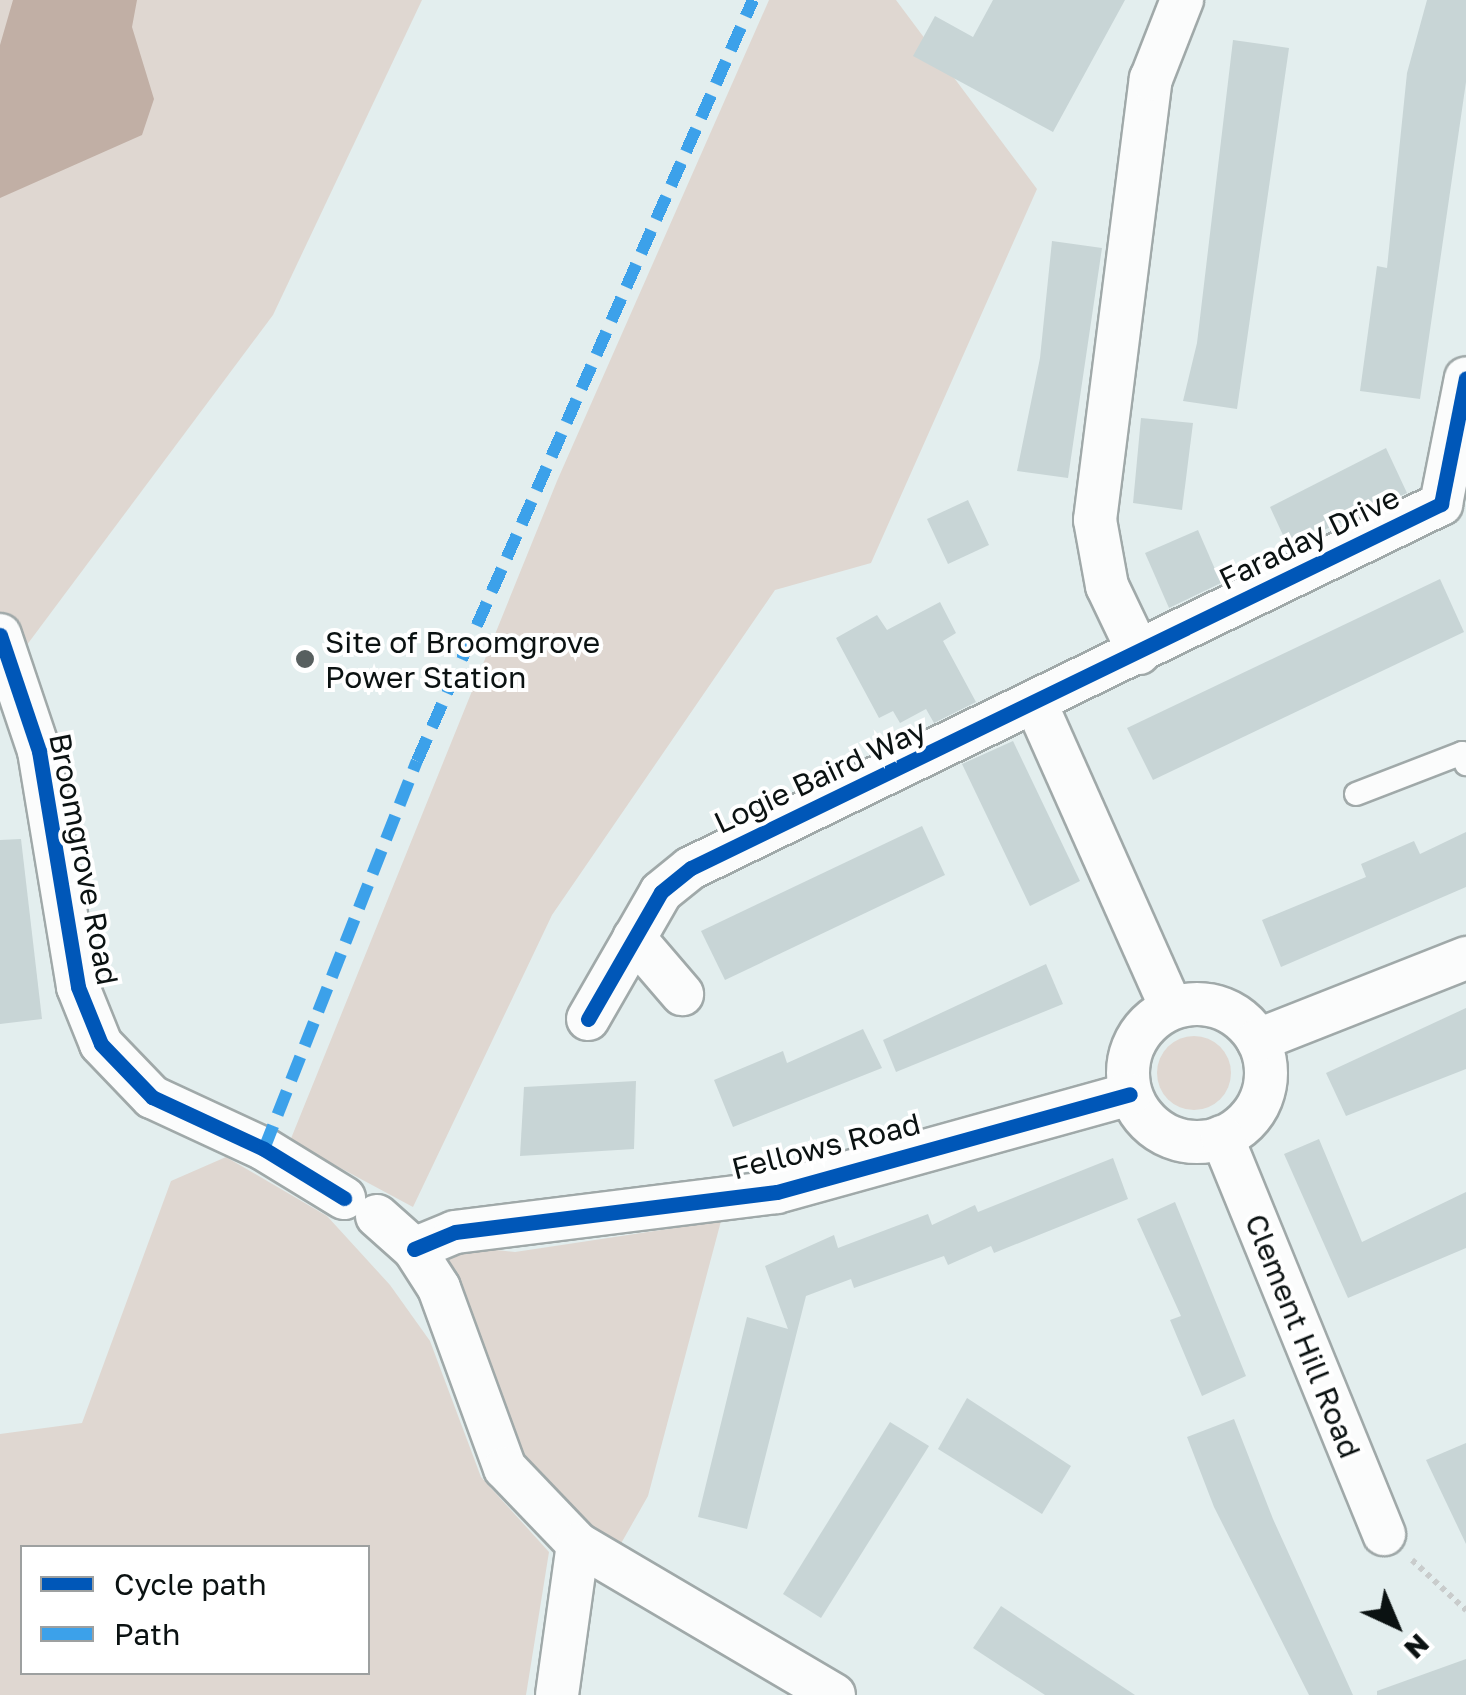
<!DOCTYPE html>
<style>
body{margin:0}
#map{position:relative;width:1466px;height:1695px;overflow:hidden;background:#e3eeee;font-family:"Golos Text",sans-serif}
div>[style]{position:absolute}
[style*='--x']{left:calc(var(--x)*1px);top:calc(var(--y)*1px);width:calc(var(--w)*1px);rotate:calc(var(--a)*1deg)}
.green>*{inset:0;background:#dfd7d1}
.round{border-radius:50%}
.water>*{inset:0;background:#c1afa5}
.building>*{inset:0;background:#c8d5d6}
.path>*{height:6px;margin-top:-3px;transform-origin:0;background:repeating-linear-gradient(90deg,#c9cccc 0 5px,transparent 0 10px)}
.roads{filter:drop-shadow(2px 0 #a0a9a9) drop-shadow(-2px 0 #a0a9a9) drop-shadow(0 2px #a0a9a9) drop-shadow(0 -2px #a0a9a9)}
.service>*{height:22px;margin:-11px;padding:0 11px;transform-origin:11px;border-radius:11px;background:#fbfcfc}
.minor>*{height:42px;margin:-21px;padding:0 21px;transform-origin:21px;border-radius:21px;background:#fbfcfc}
.minor>.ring{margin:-21px;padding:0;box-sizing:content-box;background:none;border:42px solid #fbfcfc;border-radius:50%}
.quiet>*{height:12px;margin-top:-6px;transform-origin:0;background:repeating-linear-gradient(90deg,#3ca1ea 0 25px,transparent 0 37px)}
.cycleway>*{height:15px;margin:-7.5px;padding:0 7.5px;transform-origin:7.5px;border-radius:7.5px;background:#0057b8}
.dots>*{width:28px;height:28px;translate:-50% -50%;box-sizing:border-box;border:5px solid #fff;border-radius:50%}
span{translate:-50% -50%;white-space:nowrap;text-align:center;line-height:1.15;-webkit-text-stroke:8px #fff;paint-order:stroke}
.street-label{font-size:30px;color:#0b1212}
.poi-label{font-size:30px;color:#0b1212}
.left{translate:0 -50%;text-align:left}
.legend{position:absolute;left:20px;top:1545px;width:350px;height:130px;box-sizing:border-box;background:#fff;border:2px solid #9da0a0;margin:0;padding:12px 18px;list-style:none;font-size:30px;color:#0b1212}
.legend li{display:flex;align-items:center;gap:20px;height:50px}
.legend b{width:50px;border:2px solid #9da0a0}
.north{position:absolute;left:1346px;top:1575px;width:100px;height:100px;-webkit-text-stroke:8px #fff;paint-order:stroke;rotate:136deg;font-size:28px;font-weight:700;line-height:40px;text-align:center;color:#0b1212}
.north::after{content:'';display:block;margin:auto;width:35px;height:45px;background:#0b1212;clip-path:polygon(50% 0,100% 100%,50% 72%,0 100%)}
</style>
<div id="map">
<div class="green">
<i style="clip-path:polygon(0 0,422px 0,273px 315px,0 681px)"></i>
<i style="clip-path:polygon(769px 0,896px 0,1037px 189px,871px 563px,775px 590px,552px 915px,413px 1207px,290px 1141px,557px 481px)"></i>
<i class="round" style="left:1157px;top:1036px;width:74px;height:74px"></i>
<i style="clip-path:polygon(evenodd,226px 1157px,327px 1216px,390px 1285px,430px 1341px,481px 1477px,549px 1552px,526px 1695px,0 1695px,0 1434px,82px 1423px,171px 1181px,226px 1157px,22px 1548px,368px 1548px,368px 1672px,22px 1672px,22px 1548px)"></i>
<i style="clip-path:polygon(721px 1221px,648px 1496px,619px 1547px,585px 1529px,516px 1456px,478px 1331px,440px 1255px,452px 1245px,515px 1252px)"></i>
</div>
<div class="water">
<i style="clip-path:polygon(13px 0,137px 0,132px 27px,154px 99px,142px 135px,0 198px,0 45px)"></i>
</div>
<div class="building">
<i style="clip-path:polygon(993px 0,1125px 0,1053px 132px,913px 56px,935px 16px,973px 37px)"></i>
<i style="clip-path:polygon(1427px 0,1466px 0,1466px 82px,1420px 399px,1360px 391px,1377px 266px,1387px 268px,1407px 73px)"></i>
<i style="clip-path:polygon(1233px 40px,1289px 48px,1237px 409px,1183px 401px,1197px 343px)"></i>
<i style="clip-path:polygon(1052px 241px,1102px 248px,1068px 478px,1017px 471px,1040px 358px)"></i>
<i style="clip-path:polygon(1141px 418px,1193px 423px,1182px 510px,1133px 503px)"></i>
<i style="clip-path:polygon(1386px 448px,1407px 493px,1288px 546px,1270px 507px)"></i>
<i style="clip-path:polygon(968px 500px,989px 545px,948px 564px,927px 519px)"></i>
<i style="clip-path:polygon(1198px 530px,1221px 583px,1169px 608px,1145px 553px)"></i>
<i style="clip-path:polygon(1440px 579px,1464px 632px,1153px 780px,1127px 728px)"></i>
<i style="clip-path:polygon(940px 602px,956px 633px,943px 641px,976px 702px,934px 723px,926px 709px,900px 723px,893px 711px,879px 718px,836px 638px,877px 615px,887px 630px)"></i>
<i style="clip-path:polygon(1013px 741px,1080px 881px,1030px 906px,962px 764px)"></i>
<i style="clip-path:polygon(922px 826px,945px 875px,725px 980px,701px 931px)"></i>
<i style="clip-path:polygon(1466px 832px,1466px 887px,1281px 967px,1262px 920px,1366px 877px,1361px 864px,1414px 841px,1420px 854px)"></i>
<i style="clip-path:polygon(21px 839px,42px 1019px,0 1024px,0 840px)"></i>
<i style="clip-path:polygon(1046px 964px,1063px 1004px,896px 1072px,883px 1040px)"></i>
<i style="clip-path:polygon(1466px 1008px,1466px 1069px,1346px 1116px,1326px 1073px)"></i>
<i style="clip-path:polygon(863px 1029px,882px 1068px,733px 1127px,714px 1080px,783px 1051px,787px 1063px)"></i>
<i style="clip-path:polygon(636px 1081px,634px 1149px,520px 1156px,524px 1087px)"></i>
<i style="clip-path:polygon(1319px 1139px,1362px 1242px,1466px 1192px,1466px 1248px,1348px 1298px,1284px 1154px)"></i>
<i style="clip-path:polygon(1113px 1158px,1128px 1199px,994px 1253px,991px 1246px,948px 1265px,944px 1256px,854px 1288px,851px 1279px,806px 1296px,747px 1529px,698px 1517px,747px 1317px,788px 1329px,765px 1266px,834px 1235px,838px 1248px,928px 1214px,932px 1225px,975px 1205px,978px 1212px)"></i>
<i style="clip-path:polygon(1175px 1202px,1246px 1376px,1202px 1396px,1170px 1320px,1181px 1316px,1137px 1219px)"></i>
<i style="clip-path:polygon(967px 1398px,1071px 1466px,1042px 1514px,938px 1449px)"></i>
<i style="clip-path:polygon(1234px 1419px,1273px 1519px,1353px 1695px,1309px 1695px,1214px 1507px,1187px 1437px)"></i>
<i style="clip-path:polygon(890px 1422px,929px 1446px,821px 1618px,783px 1594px)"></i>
<i style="clip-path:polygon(1466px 1443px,1466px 1544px,1426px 1460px)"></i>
<i style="clip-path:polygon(1001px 1606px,1135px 1695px,1045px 1695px,973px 1648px)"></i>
<i style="clip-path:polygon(1466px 1659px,1466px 1695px,1377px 1695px,1377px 1691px)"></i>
</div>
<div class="path">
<i style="--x:1412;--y:1560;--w:74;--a:42.8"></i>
</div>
<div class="roads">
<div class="service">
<i style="--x:1356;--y:794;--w:114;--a:-21.1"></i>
<i style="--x:1462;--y:753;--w:12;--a:70"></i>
</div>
<div class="minor">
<i style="--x:0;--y:635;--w:122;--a:71.4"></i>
<i style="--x:39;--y:751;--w:239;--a:80.6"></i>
<i style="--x:78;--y:987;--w:61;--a:68"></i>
<i style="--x:101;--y:1044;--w:74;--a:46.1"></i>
<i style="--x:152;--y:1097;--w:123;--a:24.9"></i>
<i style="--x:264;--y:1149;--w:94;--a:31.5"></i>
<i style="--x:1139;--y:653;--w:74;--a:-115.5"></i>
<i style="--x:1107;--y:586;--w:67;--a:-100.3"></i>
<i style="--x:1095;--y:520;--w:445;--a:-82.8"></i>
<i style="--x:1151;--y:79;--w:85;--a:-68.6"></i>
<i style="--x:1036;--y:704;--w:329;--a:66"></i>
<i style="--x:634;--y:938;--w:74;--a:49.4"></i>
<i class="ring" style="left:1128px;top:1004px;width:96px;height:96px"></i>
<i style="--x:588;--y:1019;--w:146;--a:-60.1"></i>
<i style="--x:661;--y:892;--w:38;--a:-39"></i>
<i style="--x:691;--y:868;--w:834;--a:-25.89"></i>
<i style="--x:1441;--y:504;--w:128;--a:-78.8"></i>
<i style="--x:1258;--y:1040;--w:224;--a:-21.5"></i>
<i style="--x:1222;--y:1137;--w:429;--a:67.8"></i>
<i style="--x:377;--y:1216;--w:50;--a:41.7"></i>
<i style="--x:414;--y:1249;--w:46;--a:57.3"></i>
<i style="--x:439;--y:1288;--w:192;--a:69.9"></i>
<i style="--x:505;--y:1468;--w:105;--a:46.2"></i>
<i style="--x:578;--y:1544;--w:297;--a:30.5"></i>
<i style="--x:414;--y:1249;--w:44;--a:-22.5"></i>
<i style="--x:455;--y:1232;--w:324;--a:-7.1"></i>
<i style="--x:777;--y:1192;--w:366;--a:-15.5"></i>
<i style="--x:557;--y:1695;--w:152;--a:-82.1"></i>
</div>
</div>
<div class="quiet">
<i style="--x:264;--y:1149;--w:417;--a:-68.5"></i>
<i style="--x:417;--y:761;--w:832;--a:-66.18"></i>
</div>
<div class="cycleway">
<i style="--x:0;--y:635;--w:122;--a:71.4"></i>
<i style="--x:39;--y:751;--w:239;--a:80.6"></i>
<i style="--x:78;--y:987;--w:61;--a:68"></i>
<i style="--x:101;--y:1044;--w:74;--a:46.1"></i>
<i style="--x:152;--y:1097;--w:123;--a:24.9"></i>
<i style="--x:264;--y:1149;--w:94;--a:31.5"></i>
<i style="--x:588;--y:1019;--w:146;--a:-60.1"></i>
<i style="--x:661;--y:892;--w:38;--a:-39"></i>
<i style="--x:691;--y:868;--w:834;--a:-25.89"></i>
<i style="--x:1441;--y:504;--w:128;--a:-78.8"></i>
<i style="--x:414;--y:1249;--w:44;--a:-22.5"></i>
<i style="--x:455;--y:1232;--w:324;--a:-7.1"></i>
<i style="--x:777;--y:1192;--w:366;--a:-15.5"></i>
</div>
<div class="dots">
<i style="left:305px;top:659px;background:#575f5f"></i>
</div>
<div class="street-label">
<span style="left:1309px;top:538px;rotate:-26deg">Faraday Drive</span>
<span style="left:820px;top:776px;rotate:-25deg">Logie Baird Way</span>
<span style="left:84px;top:859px;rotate:79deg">Broomgrove Road</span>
<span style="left:826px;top:1146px;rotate:-14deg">Fellows Road</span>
<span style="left:1303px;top:1336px;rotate:68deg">Clement Hill Road</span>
</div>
<div class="poi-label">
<span class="left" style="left:325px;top:659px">Site of Broomgrove<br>Power Station</span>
</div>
<ul class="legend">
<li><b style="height:12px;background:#0057b8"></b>Cycle path</li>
<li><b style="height:12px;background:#3ca1ea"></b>Path</li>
</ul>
<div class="north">N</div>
</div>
